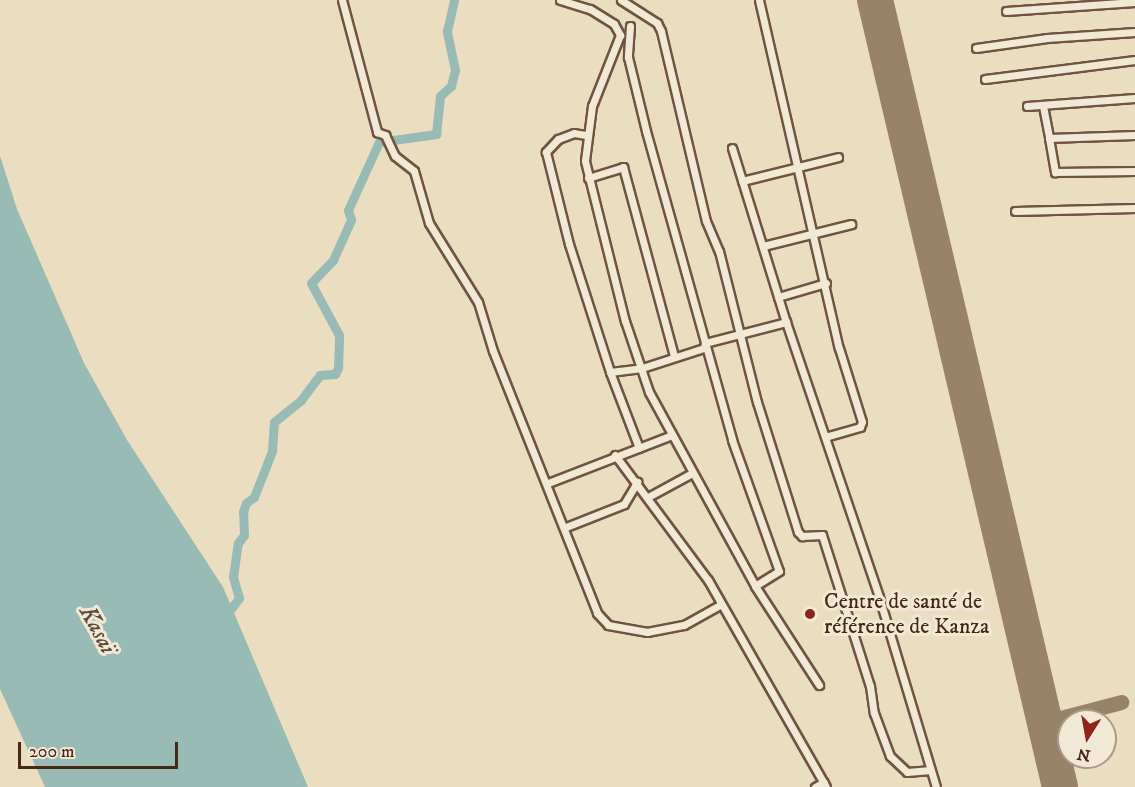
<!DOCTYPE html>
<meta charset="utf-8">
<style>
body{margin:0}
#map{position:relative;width:1135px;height:787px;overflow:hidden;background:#eaddc0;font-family:"IM FELL DW Pica",serif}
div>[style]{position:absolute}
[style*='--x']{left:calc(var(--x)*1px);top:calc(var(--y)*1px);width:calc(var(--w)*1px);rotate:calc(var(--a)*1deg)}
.water>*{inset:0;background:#98bbb6}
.river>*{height:9px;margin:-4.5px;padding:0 4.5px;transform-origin:4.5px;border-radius:4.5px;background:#98bbb6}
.taxiway>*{height:15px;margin:-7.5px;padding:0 7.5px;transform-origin:7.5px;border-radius:7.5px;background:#98826a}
.runway>*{height:36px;margin:-18px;padding:0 18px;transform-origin:18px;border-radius:18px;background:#98826a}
.roads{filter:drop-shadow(2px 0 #705440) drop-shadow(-2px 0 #705440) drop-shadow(0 2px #705440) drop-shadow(0 -2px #705440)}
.minor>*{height:7px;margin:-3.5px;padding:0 3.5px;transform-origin:3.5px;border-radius:3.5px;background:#f1e9d6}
.dots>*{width:16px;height:16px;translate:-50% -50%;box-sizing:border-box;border:3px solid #f1e9d6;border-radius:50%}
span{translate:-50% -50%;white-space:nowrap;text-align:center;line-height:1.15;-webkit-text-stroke:6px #f1e9d6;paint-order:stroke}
.poi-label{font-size:22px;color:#472715}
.left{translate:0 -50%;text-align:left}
.water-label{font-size:24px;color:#5b4c3d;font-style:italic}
.north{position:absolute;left:1057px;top:709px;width:60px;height:60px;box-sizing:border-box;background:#f1e9d6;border:2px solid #ad9b89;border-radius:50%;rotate:191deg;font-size:16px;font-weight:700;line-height:24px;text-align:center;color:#472715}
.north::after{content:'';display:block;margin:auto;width:21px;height:27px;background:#8f2418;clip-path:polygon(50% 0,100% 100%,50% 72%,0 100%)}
.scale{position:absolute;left:18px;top:742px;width:160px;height:27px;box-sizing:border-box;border:3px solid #472715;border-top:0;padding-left:8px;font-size:18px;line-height:21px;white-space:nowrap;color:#472715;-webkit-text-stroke:4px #f1e9d6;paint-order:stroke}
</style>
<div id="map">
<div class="water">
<i style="clip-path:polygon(0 156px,17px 209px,84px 363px,127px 440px,223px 587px,308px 787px,45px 787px,0 689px)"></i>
</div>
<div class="river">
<i style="--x:224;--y:618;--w:25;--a:-53"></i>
<i style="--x:239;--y:598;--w:22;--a:-106"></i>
<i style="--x:233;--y:577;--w:34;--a:-82"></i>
<i style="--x:238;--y:543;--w:10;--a:-53"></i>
<i style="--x:244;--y:535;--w:23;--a:-92"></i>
<i style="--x:243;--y:512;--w:9;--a:-72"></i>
<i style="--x:246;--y:503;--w:10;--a:-37"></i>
<i style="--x:254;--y:497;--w:49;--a:-68.6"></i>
<i style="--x:272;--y:451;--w:29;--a:-86"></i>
<i style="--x:274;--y:422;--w:35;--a:-39"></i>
<i style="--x:301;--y:400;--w:31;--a:-53"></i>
<i style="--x:320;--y:375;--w:15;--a:-4"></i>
<i style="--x:335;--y:374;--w:7;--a:-63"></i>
<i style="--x:338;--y:368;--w:33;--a:-88"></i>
<i style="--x:339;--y:335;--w:59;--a:-118.3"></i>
<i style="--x:311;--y:283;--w:32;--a:-46"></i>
<i style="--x:333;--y:260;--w:44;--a:-65.8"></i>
<i style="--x:351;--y:220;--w:10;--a:-107"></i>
<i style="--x:348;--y:210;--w:75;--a:-65.5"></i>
<i style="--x:379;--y:142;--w:58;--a:-8"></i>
<i style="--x:436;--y:134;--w:38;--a:-84"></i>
<i style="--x:440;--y:96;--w:15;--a:-42"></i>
<i style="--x:451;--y:86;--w:16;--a:-76"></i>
<i style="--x:455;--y:70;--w:40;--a:-102"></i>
<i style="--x:447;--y:31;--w:32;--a:-77"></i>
</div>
<div class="taxiway">
<i style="--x:1045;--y:722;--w:79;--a:-14.7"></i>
</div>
<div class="runway">
<i style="--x:875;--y:0;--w:808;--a:76.77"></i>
</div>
<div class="roads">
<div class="minor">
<i style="--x:342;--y:0;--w:137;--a:75.1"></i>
<i style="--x:377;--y:132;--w:9;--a:21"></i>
<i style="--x:385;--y:135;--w:23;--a:65"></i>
<i style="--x:395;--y:156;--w:24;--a:38"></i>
<i style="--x:414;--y:171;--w:54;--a:73.9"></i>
<i style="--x:429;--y:223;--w:93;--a:58.2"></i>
<i style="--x:478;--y:302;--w:51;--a:73"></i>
<i style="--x:493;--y:351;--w:282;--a:68.3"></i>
<i style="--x:597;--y:613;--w:16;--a:47"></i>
<i style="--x:608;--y:625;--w:40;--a:10"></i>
<i style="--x:647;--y:632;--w:38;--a:-11"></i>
<i style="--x:684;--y:625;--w:41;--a:-29.1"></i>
<i style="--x:560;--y:0;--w:31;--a:17"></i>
<i style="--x:590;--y:9;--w:28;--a:32"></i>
<i style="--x:614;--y:24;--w:13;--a:61"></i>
<i style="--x:620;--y:35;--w:76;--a:111.5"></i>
<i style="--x:592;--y:106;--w:55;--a:97.3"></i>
<i style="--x:585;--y:161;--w:165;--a:76"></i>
<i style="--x:625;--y:321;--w:75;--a:71.3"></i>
<i style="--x:649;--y:392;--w:221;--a:61.3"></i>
<i style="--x:755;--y:586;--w:118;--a:57.1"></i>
<i style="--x:621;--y:0;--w:43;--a:32.6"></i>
<i style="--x:657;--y:23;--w:9;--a:63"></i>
<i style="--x:661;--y:31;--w:195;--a:76.7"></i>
<i style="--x:706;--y:221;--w:33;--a:67"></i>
<i style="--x:719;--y:251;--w:156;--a:75.9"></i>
<i style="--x:757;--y:402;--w:136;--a:72.5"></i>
<i style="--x:798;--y:532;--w:6;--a:45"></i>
<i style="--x:802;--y:536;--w:20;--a:-3"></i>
<i style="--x:822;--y:535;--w:158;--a:72.4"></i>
<i style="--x:870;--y:686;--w:27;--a:82"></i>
<i style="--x:874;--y:713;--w:46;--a:69.6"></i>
<i style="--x:890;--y:756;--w:23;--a:43"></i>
<i style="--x:907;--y:772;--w:21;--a:-5"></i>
<i style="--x:759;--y:0;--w:357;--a:77.1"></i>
<i style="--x:839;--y:348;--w:77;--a:72.7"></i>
<i style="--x:862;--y:422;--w:5;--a:112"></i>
<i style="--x:860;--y:427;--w:36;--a:164"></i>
<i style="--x:1006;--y:11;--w:129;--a:-4"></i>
<i style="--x:630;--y:26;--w:31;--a:94"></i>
<i style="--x:628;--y:57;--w:76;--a:76.3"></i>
<i style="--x:646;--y:131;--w:321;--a:74.4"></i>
<i style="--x:732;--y:440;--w:139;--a:70.3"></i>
<i style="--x:779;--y:571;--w:28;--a:148"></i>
<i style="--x:976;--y:48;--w:72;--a:-8"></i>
<i style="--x:1047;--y:38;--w:88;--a:-3.9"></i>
<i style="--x:985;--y:79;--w:151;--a:-7.2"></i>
<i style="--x:1027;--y:106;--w:108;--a:-4.2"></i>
<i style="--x:1043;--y:106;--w:33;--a:79"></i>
<i style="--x:1049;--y:138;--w:86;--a:-2"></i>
<i style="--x:586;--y:135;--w:12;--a:-171"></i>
<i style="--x:574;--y:133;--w:17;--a:159"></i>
<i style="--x:558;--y:139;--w:18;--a:133"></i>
<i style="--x:546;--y:152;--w:95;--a:76"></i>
<i style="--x:569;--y:244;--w:134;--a:72.2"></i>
<i style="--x:610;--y:372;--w:81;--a:69.1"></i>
<i style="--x:1049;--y:138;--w:35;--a:80"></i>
<i style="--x:1055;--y:172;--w:80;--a:-0.7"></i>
<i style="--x:732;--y:148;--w:182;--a:72.8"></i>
<i style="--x:786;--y:322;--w:290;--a:71.3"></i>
<i style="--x:879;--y:597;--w:198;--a:73.3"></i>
<i style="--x:588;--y:178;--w:37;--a:-17"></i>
<i style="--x:623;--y:167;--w:196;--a:74.9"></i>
<i style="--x:742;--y:181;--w:99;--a:-14"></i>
<i style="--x:1015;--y:211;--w:120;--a:-1.4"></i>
<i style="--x:763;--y:246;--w:91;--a:-14"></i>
<i style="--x:778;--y:297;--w:50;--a:-16.3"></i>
<i style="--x:610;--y:372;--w:32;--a:-7"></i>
<i style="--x:642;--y:368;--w:65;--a:-17.9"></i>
<i style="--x:704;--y:348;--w:5;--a:-79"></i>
<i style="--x:705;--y:343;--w:84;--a:-14.5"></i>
<i style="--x:615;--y:455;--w:156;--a:53.4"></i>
<i style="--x:708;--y:580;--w:238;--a:60.3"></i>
<i style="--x:548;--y:483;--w:133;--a:-21.2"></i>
<i style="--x:648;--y:497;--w:50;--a:-28.6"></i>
<i style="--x:566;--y:527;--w:62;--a:-21.6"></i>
<i style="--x:624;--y:504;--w:26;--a:-59"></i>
<i style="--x:815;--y:787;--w:10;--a:-29"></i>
</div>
</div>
<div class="dots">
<i style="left:810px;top:614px;background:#8f2418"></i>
</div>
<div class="poi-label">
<span class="left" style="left:824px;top:614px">Centre de santé de<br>référence de Kanza</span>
</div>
<div class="water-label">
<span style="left:97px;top:630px;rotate:62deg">Kasaï</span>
</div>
<div class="north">N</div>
<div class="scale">200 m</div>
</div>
